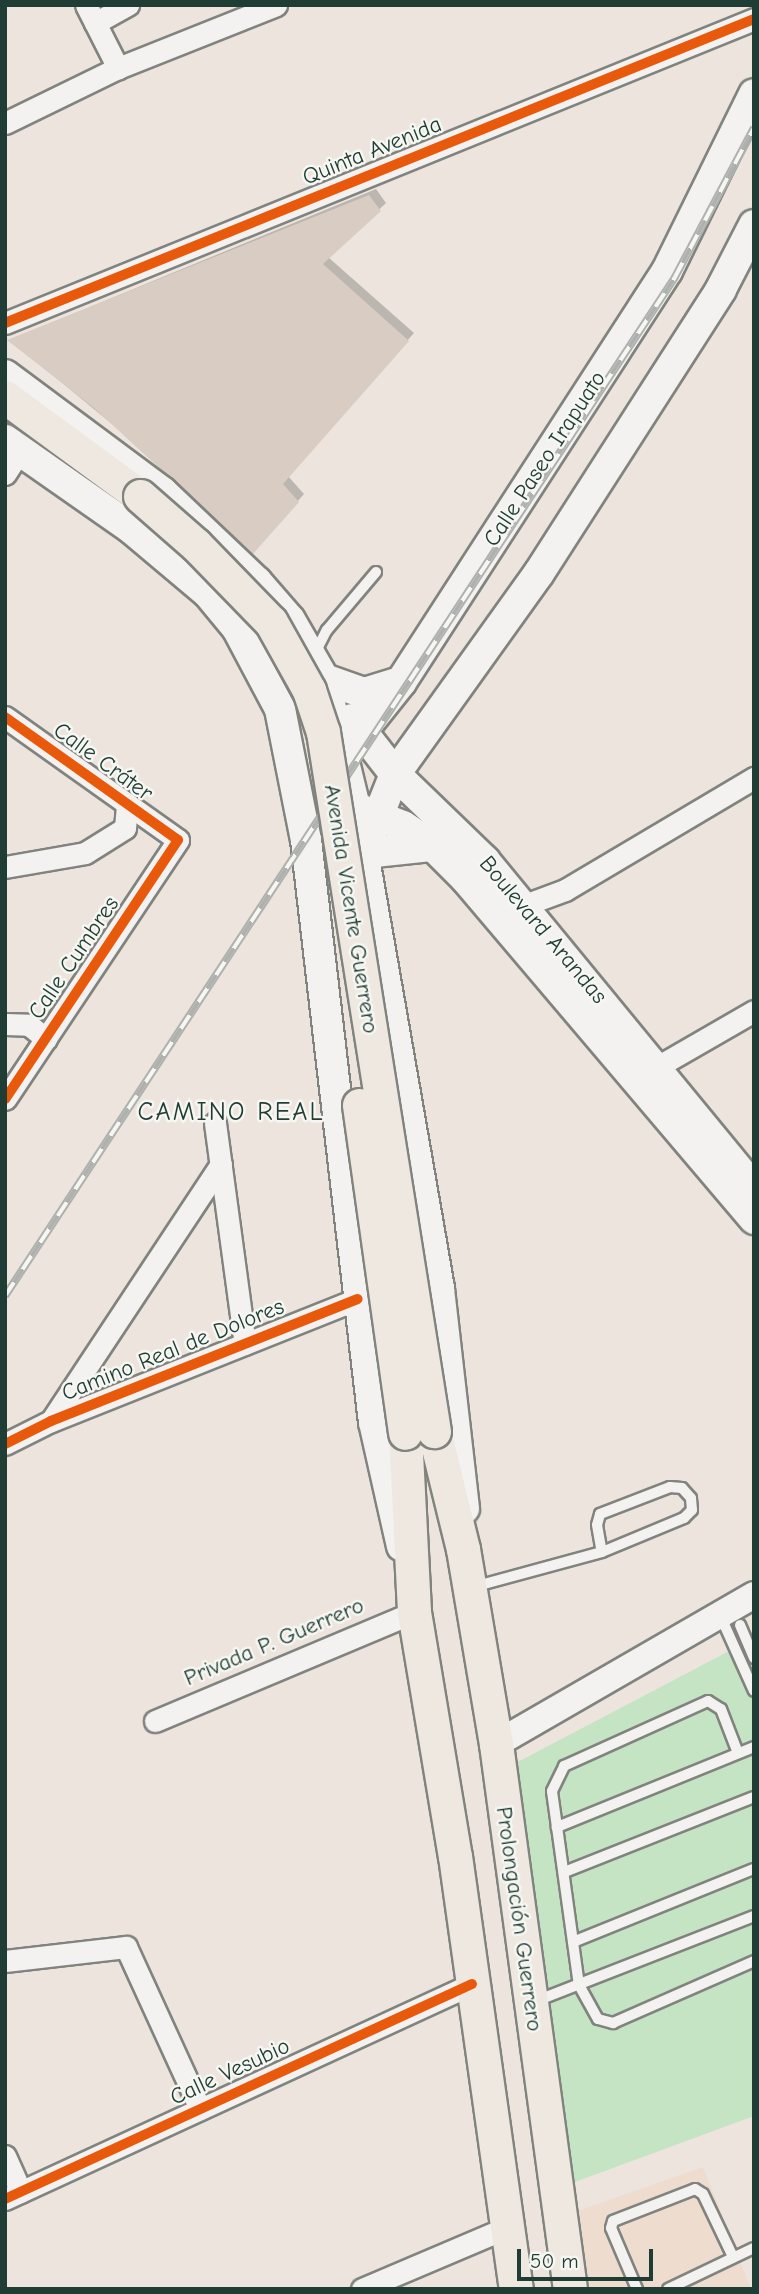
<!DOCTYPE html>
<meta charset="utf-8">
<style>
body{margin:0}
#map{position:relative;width:759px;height:2294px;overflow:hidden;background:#ece4dd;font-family:"Comic Neue",sans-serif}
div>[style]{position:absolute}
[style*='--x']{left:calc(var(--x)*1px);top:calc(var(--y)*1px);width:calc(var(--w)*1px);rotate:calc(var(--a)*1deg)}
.built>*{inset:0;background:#eedccf}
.green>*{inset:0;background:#c4e4c3}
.shadow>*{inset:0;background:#0003}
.building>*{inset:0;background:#d8ccc3}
.roads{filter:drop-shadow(2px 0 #81837e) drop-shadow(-2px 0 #81837e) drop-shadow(0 2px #81837e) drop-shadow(0 -2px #81837e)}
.service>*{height:10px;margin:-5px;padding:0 5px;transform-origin:5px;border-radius:5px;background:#f4f2f0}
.minor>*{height:21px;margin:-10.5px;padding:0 10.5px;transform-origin:10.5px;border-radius:10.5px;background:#f4f2f0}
.tertiary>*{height:26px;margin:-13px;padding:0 13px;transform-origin:13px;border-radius:13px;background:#f4f2f0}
.secondary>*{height:30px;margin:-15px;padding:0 15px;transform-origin:15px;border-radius:15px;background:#f4f2f0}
.primary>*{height:33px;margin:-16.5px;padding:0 16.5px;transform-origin:16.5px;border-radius:16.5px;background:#eee8e0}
.rail>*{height:8px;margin-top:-4px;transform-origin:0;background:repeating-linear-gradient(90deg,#f6f6f2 0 16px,#afb1ae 0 32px);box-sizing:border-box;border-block:2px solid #afb1ae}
.bridges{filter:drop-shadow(2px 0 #81837e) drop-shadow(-2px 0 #81837e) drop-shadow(0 2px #81837e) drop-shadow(0 -2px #81837e)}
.primary-bridge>*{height:33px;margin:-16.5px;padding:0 16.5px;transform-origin:16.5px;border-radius:16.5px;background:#eee8e0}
.cycleway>*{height:10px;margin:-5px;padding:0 5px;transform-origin:5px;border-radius:5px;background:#e8590c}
span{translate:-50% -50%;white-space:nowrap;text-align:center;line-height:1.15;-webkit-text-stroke:5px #f6f6f2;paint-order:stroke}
.street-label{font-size:23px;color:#1f3d34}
.quarter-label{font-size:26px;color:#1f3d34;letter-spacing:2px}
.frame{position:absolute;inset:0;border:7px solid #1f3d34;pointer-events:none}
.scale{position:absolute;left:517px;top:2249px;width:136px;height:32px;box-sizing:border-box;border:4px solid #1f3d34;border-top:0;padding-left:9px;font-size:21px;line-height:24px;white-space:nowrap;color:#1f3d34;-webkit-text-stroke:5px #f6f6f2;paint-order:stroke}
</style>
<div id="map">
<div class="built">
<i style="clip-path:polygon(703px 2167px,751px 2289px,579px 2289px,569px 2214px)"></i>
</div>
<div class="green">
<i style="clip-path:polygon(754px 1638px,754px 2116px,564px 2186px,512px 1765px)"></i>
</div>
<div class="shadow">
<i style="clip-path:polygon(376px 189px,386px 203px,328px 257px,414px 333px,288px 476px,304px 494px,259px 545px,10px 340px)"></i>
</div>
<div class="building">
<i style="clip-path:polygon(369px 195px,381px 211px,323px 264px,409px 341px,283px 484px,299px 502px,253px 554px,94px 408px,7px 340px)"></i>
</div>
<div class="roads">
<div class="service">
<i style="--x:314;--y:655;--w:28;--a:-63"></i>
<i style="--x:327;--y:630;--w:76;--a:-49.8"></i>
<i style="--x:473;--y:1587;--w:134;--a:-15.2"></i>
<i style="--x:602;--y:1552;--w:89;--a:-22.5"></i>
<i style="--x:684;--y:1518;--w:11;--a:-45"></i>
<i style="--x:692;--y:1510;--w:12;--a:-95"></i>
<i style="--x:691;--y:1498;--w:13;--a:-132"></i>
<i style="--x:682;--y:1488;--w:12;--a:-175"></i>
<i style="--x:670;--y:1487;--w:75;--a:158.9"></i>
<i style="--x:600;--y:1514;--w:11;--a:105"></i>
<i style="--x:597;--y:1525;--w:27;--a:80"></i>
<i style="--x:720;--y:1615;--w:83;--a:65.9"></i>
<i style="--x:740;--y:1625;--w:36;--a:67"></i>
<i style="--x:754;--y:1747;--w:213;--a:157.9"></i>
<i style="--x:557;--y:1827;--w:160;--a:82.1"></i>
<i style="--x:579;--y:1985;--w:39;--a:61"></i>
<i style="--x:598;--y:2019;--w:16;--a:15"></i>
<i style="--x:613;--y:2023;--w:154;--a:-23.7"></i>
<i style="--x:557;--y:1827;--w:36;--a:-98"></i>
<i style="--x:552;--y:1791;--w:28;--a:-64"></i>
<i style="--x:564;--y:1766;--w:158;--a:-24.3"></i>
<i style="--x:708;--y:1701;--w:15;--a:32"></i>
<i style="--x:721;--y:1709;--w:47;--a:68.9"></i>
<i style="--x:567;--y:1871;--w:201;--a:-21.6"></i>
<i style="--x:573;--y:1942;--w:195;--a:-22"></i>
<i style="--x:536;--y:2001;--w:234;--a:-21.3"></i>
<i style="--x:637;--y:2289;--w:66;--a:-113.1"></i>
<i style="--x:611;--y:2228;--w:7;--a:-74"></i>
<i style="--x:613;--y:2221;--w:88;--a:-21.3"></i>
<i style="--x:695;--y:2189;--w:9;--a:32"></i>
<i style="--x:703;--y:2194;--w:70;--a:64.5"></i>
<i style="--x:668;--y:2289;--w:95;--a:-25.5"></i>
</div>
<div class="minor">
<i style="--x:86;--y:5;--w:71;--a:63.1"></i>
<i style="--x:95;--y:23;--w:38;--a:-29"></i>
<i style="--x:5;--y:123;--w:126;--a:-26"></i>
<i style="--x:118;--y:68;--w:170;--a:-21.7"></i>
<i style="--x:5;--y:323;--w:808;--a:-22.09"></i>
<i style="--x:5;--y:474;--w:27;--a:-57"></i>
<i style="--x:5;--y:717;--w:212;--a:35.4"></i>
<i style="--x:178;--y:840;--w:311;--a:123.7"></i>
<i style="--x:5;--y:867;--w:81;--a:-9.9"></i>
<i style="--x:85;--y:853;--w:47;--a:-32"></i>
<i style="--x:125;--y:828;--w:23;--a:-85"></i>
<i style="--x:511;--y:910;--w:58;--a:-20.3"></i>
<i style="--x:565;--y:890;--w:220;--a:-30.7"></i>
<i style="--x:5;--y:1024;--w:24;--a:2"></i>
<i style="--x:29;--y:1025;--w:22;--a:39"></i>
<i style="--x:643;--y:1075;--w:128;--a:-30"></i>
<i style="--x:215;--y:1123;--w:223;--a:82.3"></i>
<i style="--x:51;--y:1421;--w:308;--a:-56.5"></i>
<i style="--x:5;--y:1444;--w:51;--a:-26.6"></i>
<i style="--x:51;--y:1421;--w:330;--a:-21.7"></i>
<i style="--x:155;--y:1721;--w:281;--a:-22.8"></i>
<i style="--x:5;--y:1961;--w:122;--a:-6.6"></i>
<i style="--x:126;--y:1947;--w:178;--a:65.4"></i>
<i style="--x:5;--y:2156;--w:39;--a:66"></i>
<i style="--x:5;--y:2199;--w:514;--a:-24.72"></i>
<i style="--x:362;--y:2289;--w:159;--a:-23"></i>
</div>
<div class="tertiary">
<i style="--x:496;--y:1744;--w:298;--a:-30"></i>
</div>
<div class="secondary">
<i style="--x:5;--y:375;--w:196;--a:36.7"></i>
<i style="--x:162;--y:492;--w:131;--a:43.5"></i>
<i style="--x:257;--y:582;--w:50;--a:49"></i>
<i style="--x:290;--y:620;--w:68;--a:60"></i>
<i style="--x:324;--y:679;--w:132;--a:76.4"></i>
<i style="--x:355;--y:807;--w:489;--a:80.1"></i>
<i style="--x:439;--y:1289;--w:221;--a:83.5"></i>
<i style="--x:5;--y:440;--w:155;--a:35"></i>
<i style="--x:132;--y:529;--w:99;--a:40.1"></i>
<i style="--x:208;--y:593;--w:45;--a:50.4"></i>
<i style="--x:237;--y:628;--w:92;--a:62"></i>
<i style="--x:280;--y:709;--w:134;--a:78.8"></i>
<i style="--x:306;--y:840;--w:586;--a:83.34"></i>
<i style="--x:374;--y:1422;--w:127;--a:77.3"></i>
<i style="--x:324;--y:679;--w:42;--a:19.3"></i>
<i style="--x:364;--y:693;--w:39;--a:-17"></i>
<i style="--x:352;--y:719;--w:70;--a:52"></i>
<i style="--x:395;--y:774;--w:125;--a:44"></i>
<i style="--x:485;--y:861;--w:424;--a:50.6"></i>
<i style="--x:335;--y:765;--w:106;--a:-51.5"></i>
<i style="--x:401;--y:682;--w:490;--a:-57.1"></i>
<i style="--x:667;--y:271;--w:197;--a:-63.8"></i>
<i style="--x:357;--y:808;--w:49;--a:21.4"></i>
<i style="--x:403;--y:826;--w:36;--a:34"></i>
<i style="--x:433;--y:846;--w:47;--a:45"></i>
<i style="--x:466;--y:879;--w:446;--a:49.7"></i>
<i style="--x:365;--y:849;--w:81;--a:-68.2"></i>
<i style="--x:395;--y:774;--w:247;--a:-54.4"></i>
<i style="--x:539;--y:573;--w:337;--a:-57.3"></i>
<i style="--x:721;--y:289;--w:72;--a:-62.7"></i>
<i style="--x:347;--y:855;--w:86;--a:-6"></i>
</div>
<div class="primary">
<i style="--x:5;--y:397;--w:167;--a:36.3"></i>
<i style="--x:434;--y:1431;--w:122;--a:76.2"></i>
<i style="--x:463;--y:1549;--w:198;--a:80.4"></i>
<i style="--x:496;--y:1744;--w:550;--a:82.27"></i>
<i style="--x:405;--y:1433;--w:179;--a:87.1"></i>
<i style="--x:414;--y:1612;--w:247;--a:80.5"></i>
<i style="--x:455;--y:1856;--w:437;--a:82"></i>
</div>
</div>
<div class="rail">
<i style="--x:5;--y:1296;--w:1220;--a:-56.67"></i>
<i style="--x:675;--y:277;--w:169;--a:-62.1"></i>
</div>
<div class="bridges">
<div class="primary-bridge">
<i style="--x:140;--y:496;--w:74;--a:41.2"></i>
<i style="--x:196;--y:545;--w:107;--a:45.8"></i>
<i style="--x:271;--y:622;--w:78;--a:60.8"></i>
<i style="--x:309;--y:690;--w:44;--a:71.6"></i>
<i style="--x:323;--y:732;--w:708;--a:80.98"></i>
<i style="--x:359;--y:1105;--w:331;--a:82"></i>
</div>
</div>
<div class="cycleway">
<i style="--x:5;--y:323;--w:808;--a:-22.09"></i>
<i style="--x:5;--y:717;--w:212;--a:35.4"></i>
<i style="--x:178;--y:840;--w:311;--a:123.7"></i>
<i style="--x:5;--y:1444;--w:51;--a:-26.6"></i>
<i style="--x:51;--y:1421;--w:330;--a:-21.7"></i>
<i style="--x:5;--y:2199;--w:514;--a:-24.72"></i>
</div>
<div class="street-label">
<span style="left:372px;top:151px;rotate:-22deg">Quinta Avenida</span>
<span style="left:545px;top:459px;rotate:-57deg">Calle Paseo Irapuato</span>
<span style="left:103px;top:762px;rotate:36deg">Calle Cráter</span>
<span style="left:351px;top:909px;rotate:81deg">Avenida Vicente Guerrero</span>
<span style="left:543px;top:930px;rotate:50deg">Boulevard Arandas</span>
<span style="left:74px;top:958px;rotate:-56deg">Calle Cumbres</span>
<span style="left:173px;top:1350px;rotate:-22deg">Camino Real de Dolores</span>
<span style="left:274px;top:1642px;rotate:-23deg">Privada P. Guerrero</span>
<span style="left:519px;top:1919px;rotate:82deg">Prolongación Guerrero</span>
<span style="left:230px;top:2072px;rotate:-25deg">Calle Vesubio</span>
</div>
<div class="quarter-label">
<span style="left:231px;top:1113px">CAMINO REAL</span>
</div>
<div class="frame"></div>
<div class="scale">50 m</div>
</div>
